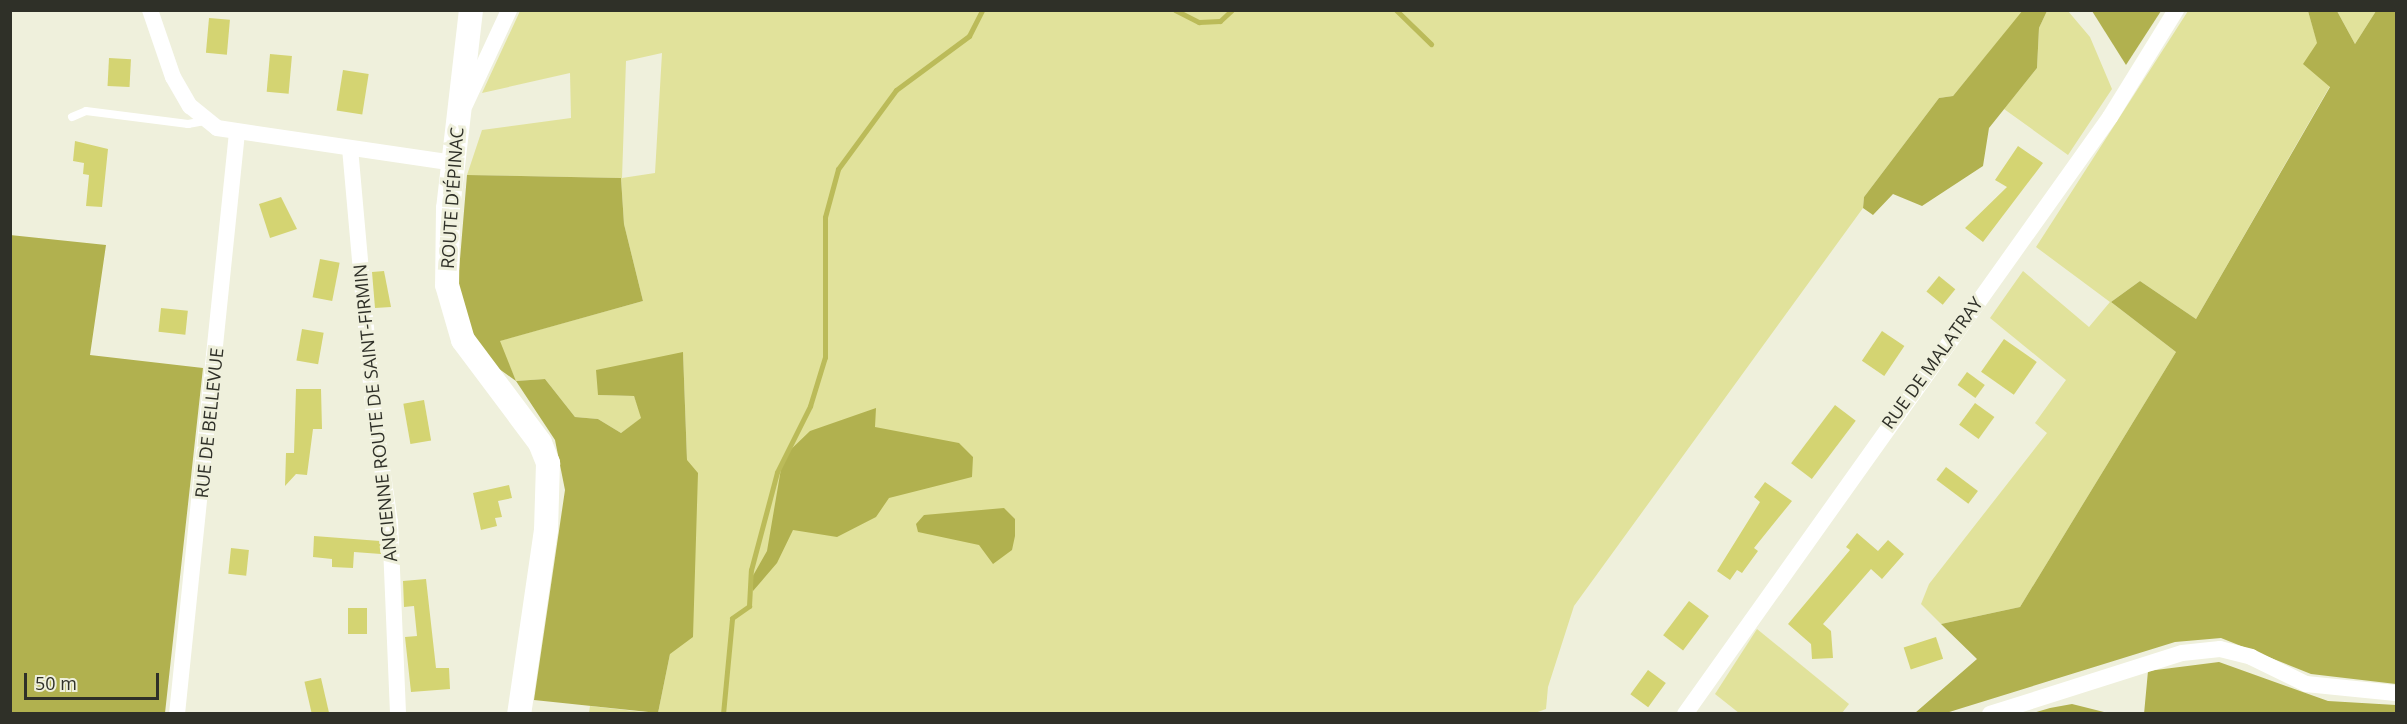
<!DOCTYPE html>
<meta charset="utf-8">
<style>
body{margin:0}
#map{position:relative;width:2407px;height:724px;overflow:hidden;background:#eff0dc;font-family:"Open Sans",sans-serif}
div>[style]{position:absolute}
[style*='--x']{left:calc(var(--x)*1px);top:calc(var(--y)*1px);width:calc(var(--w)*1px);rotate:calc(var(--a)*1deg)}
.green>*{inset:0;background:#e1e29b}
.forest>*{inset:0;background:#b1b14f}
.stream>*{height:5px;margin:-2.5px;padding:0 2.5px;transform-origin:2.5px;border-radius:2.5px;background:#bbbb59}
.building>*{inset:0;background:#d4d472;transform-origin:0 0}
.service>*{height:8px;margin:-4px;padding:0 4px;transform-origin:4px;border-radius:4px;background:#fff}
.minor>*{height:16px;margin:-8px;padding:0 8px;transform-origin:8px;border-radius:8px;background:#fff}
.secondary>*{height:24px;margin:-12px;padding:0 12px;transform-origin:12px;border-radius:12px;background:#fff}
span{translate:-50% -50%;white-space:nowrap;text-align:center;line-height:1.15;-webkit-text-stroke:6px #eff0dc;paint-order:stroke}
.street-label{font-size:18px;color:#2f3028}
.frame{position:absolute;inset:0;border:12px solid #2f3028;pointer-events:none}
.scale{position:absolute;left:24px;top:673px;width:135px;height:27px;box-sizing:border-box;border:3px solid #2f3028;border-top:0;padding-left:8px;font-size:18px;line-height:21px;white-space:nowrap;color:#2f3028;-webkit-text-stroke:4px #eff0dc;paint-order:stroke}
</style>
<div id="map">
<div class="green">
<div style="clip-path:polygon(evenodd,520px 11px,2023px 11px,1953px 96px,1939px 98px,1864px 197px,1863px 208px,1574px 606px,1548px 687px,1546px 709px,1535px 713px,658px 713px,670px 654px,687px 460px,683px 353px,651px 360px,598px 395px,634px 396px,642px 418px,621px 433px,598px 419px,575px 417px,545px 379px,516px 381px,499px 341px,643px 301px,624px 224px,621px 178px,467px 175px,482px 130px,571px 118px,570px 73px,482px 93px,520px 11px,662px 53px,655px 173px,622px 178px,626px 61px,662px 53px)"></div>
<div style="clip-path:polygon(2047px 11px,2068px 11px,2090px 37px,2112px 89px,2068px 155px,2004px 109px,2037px 68px,2039px 28px)"></div>
<div style="clip-path:polygon(2188px 11px,2308px 11px,2330px 86px,2196px 319px,2140px 281px,2111px 302px,2176px 352px,2020px 607px,1941px 624px,1921px 604px,1929px 584px,2047px 433px,2035px 423px,2066px 380px,1990px 318px,2023px 271px,2089px 327px,2110px 302px,2036px 247px)"></div>
<div style="clip-path:polygon(2337px 11px,2376px 11px,2355px 44px)"></div>
<div style="clip-path:polygon(1757px 629px,1849px 704px,1842px 713px,1739px 713px,1715px 694px)"></div>
<div style="clip-path:polygon(590px 706px,652px 713px,589px 713px)"></div>
</div>
<div class="forest">
<div style="clip-path:polygon(2023px 10px,2047px 11px,2039px 28px,2037px 68px,1989px 128px,1983px 166px,1922px 206px,1893px 194px,1873px 215px,1863px 208px,1864px 197px,1939px 98px,1953px 96px)"></div>
<div style="clip-path:polygon(2092px 11px,2161px 11px,2126px 65px)"></div>
<div style="clip-path:polygon(2308px 11px,2337px 11px,2355px 44px,2376px 11px,2396px 11px,2396px 684px,2311px 674px,2221px 638px,2175px 642px,1946px 713px,1915px 713px,1977px 659px,1941px 624px,2020px 607px,2176px 352px,2111px 302px,2140px 281px,2196px 319px,2330px 87px,2303px 64px,2317px 43px)"></div>
<div style="clip-path:polygon(467px 175px,621px 178px,624px 224px,643px 301px,500px 341px,516px 381px,545px 379px,575px 417px,598px 419px,621px 433px,641px 418px,634px 396px,598px 395px,596px 370px,683px 352px,687px 460px,698px 473px,693px 637px,670px 654px,658px 713px,534px 700px,565px 490px,555px 440px,516px 381px,495px 366px,471px 332px,458px 283px)"></div>
<div style="clip-path:polygon(10px 235px,106px 245px,90px 355px,203px 368px,165px 713px,11px 713px)"></div>
<div style="clip-path:polygon(876px 408px,875px 427px,959px 443px,973px 457px,972px 477px,889px 498px,876px 517px,837px 537px,793px 530px,777px 563px,753px 591px,750px 581px,767px 551px,783px 457px,810px 431px)"></div>
<div style="clip-path:polygon(1004px 508px,1015px 519px,1015px 536px,1012px 550px,993px 564px,979px 545px,918px 532px,916px 524px,924px 515px)"></div>
<div style="clip-path:polygon(2219px 662px,2328px 701px,2396px 705px,2396px 714px,2144px 714px,2148px 671px)"></div>
<div style="clip-path:polygon(2072px 704px,2108px 713px,2033px 713px,2050px 708px)"></div>
</div>
<div class="stream">
<div style="--x:1175;--y:10;--w:27;--a:27"></div>
<div style="--x:1199;--y:22;--w:21;--a:-3"></div>
<div style="--x:1220;--y:21;--w:16;--a:-43"></div>
<div style="--x:1396;--y:10;--w:49;--a:44.2"></div>
<div style="--x:723;--y:714;--w:96;--a:-84.6"></div>
<div style="--x:732;--y:618;--w:21;--a:-35"></div>
<div style="--x:749;--y:606;--w:36;--a:-87"></div>
<div style="--x:751;--y:570;--w:101;--a:-75.1"></div>
<div style="--x:777;--y:472;--w:74;--a:-63.4"></div>
<div style="--x:810;--y:406;--w:51;--a:-73"></div>
<div style="--x:825;--y:357;--w:140;--a:-90"></div>
<div style="--x:825;--y:217;--w:50;--a:-74.8"></div>
<div style="--x:838;--y:169;--w:98;--a:-53.7"></div>
<div style="--x:896;--y:90;--w:91;--a:-36.5"></div>
<div style="--x:969;--y:36;--w:29;--a:-63"></div>
</div>
<div class="building">
<div style="left:209px;top:18px;width:21px;height:35px;rotate:5deg"></div>
<div style="left:270px;top:54px;width:22px;height:38px;rotate:5deg"></div>
<div style="left:109px;top:58px;width:22px;height:28px;rotate:3deg"></div>
<div style="left:343px;top:70px;width:26px;height:41px;rotate:9deg"></div>
<div style="clip-path:polygon(75px 141px,108px 149px,102px 207px,86px 206px,89px 175px,83px 174px,84px 163px,73px 161px)"></div>
<div style="clip-path:polygon(2018px 146px,2043px 163px,1983px 242px,1965px 228px,2007px 187px,1995px 180px)"></div>
<div style="clip-path:polygon(281px 197px,297px 229px,270px 238px,259px 204px)"></div>
<div style="left:320px;top:259px;width:20px;height:39px;rotate:11deg"></div>
<div style="clip-path:polygon(384px 271px,391px 307px,375px 308px,372px 272px)"></div>
<div style="left:1939px;top:276px;width:21px;height:20px;rotate:39deg"></div>
<div style="left:161px;top:308px;width:27px;height:24px;rotate:6deg"></div>
<div style="left:302px;top:329px;width:22px;height:32px;rotate:10deg"></div>
<div style="left:1882px;top:331px;width:27px;height:36px;rotate:34deg"></div>
<div style="left:2004px;top:339px;width:40px;height:40px;rotate:35deg"></div>
<div style="left:1967px;top:372px;width:22px;height:16px;rotate:36deg"></div>
<div style="clip-path:polygon(296px 389px,321px 389px,322px 429px,313px 429px,307px 475px,296px 474px,285px 486px,286px 453px,294px 453px)"></div>
<div style="left:424px;top:400px;width:41px;height:21px;rotate:80deg"></div>
<div style="left:1975px;top:403px;width:24px;height:27px;rotate:36deg"></div>
<div style="left:1835px;top:405px;width:26px;height:73px;rotate:37deg"></div>
<div style="left:1946px;top:467px;width:40px;height:16px;rotate:37deg"></div>
<div style="clip-path:polygon(1765px 482px,1792px 501px,1754px 548px,1758px 551px,1742px 573px,1737px 570px,1730px 580px,1717px 571px,1760px 502px,1754px 497px)"></div>
<div style="clip-path:polygon(509px 485px,512px 498px,498px 501px,502px 517px,495px 518px,497px 526px,481px 530px,473px 493px)"></div>
<div style="clip-path:polygon(1857px 533px,1878px 551px,1888px 540px,1904px 554px,1882px 579px,1871px 569px,1823px 624px,1831px 631px,1833px 658px,1812px 659px,1811px 644px,1788px 624px,1850px 550px,1846px 547px)"></div>
<div style="clip-path:polygon(314px 536px,380px 541px,381px 554px,354px 552px,353px 568px,332px 567px,332px 559px,313px 557px)"></div>
<div style="left:231px;top:548px;width:18px;height:26px;rotate:6deg"></div>
<div style="clip-path:polygon(426px 579px,436px 668px,449px 668px,450px 689px,411px 692px,405px 637px,417px 636px,414px 606px,404px 607px,403px 581px)"></div>
<div style="left:1689px;top:601px;width:25px;height:43px;rotate:37deg"></div>
<div style="left:348px;top:608px;width:19px;height:26px"></div>
<div style="left:1936px;top:637px;width:23px;height:34px;rotate:72deg"></div>
<div style="left:1648px;top:670px;width:22px;height:30px;rotate:36deg"></div>
<div style="left:321px;top:678px;width:37px;height:17px;rotate:77deg"></div>
</div>
<div class="service">
<div style="--x:72;--y:117;--w:15;--a:-23"></div>
<div style="--x:86;--y:111;--w:103;--a:7.3"></div>
<div style="--x:188;--y:124;--w:17;--a:-10"></div>
</div>
<div class="minor">
<div style="--x:150;--y:10;--w:71;--a:71.1"></div>
<div style="--x:173;--y:77;--w:34;--a:60"></div>
<div style="--x:190;--y:106;--w:35;--a:39"></div>
<div style="--x:217;--y:128;--w:239;--a:8.4"></div>
<div style="--x:465;--y:105;--w:105;--a:-65.1"></div>
<div style="--x:350;--y:148;--w:259;--a:84.9"></div>
<div style="--x:373;--y:406;--w:117;--a:81.7"></div>
<div style="--x:390;--y:522;--w:192;--a:87.6"></div>
<div style="--x:177;--y:714;--w:585;--a:-84.11"></div>
<div style="--x:1685;--y:714;--w:733;--a:-54.55"></div>
<div style="--x:2110;--y:117;--w:126;--a:-58.3"></div>
<div style="--x:1990;--y:714;--w:201;--a:-17.6"></div>
<div style="--x:2182;--y:653;--w:38;--a:-6"></div>
<div style="--x:2220;--y:649;--w:32;--a:14"></div>
<div style="--x:2251;--y:657;--w:61;--a:26.1"></div>
<div style="--x:2306;--y:684;--w:90;--a:5.7"></div>
</div>
<div class="secondary">
<div style="--x:471;--y:10;--w:199;--a:96.6"></div>
<div style="--x:448;--y:208;--w:77;--a:90.7"></div>
<div style="--x:447;--y:285;--w:57;--a:73.8"></div>
<div style="--x:463;--y:340;--w:129;--a:53.2"></div>
<div style="--x:540;--y:443;--w:22;--a:68"></div>
<div style="--x:548;--y:463;--w:67;--a:91.7"></div>
<div style="--x:546;--y:530;--w:186;--a:98.3"></div>
</div>
<div class="street-label">
<span style="left:452px;top:198px;rotate:-86deg">ROUTE D'ÉPINAC</span>
<span style="left:1932px;top:363px;rotate:-54deg">RUE DE MALATRAY</span>
<span style="left:375px;top:413px;rotate:-96deg">ANCIENNE ROUTE DE SAINT-FIRMIN</span>
<span style="left:209px;top:423px;rotate:-84deg">RUE DE BELLEVUE</span>
</div>
<div class="frame"></div>
<div class="scale">50 m</div>
</div>
